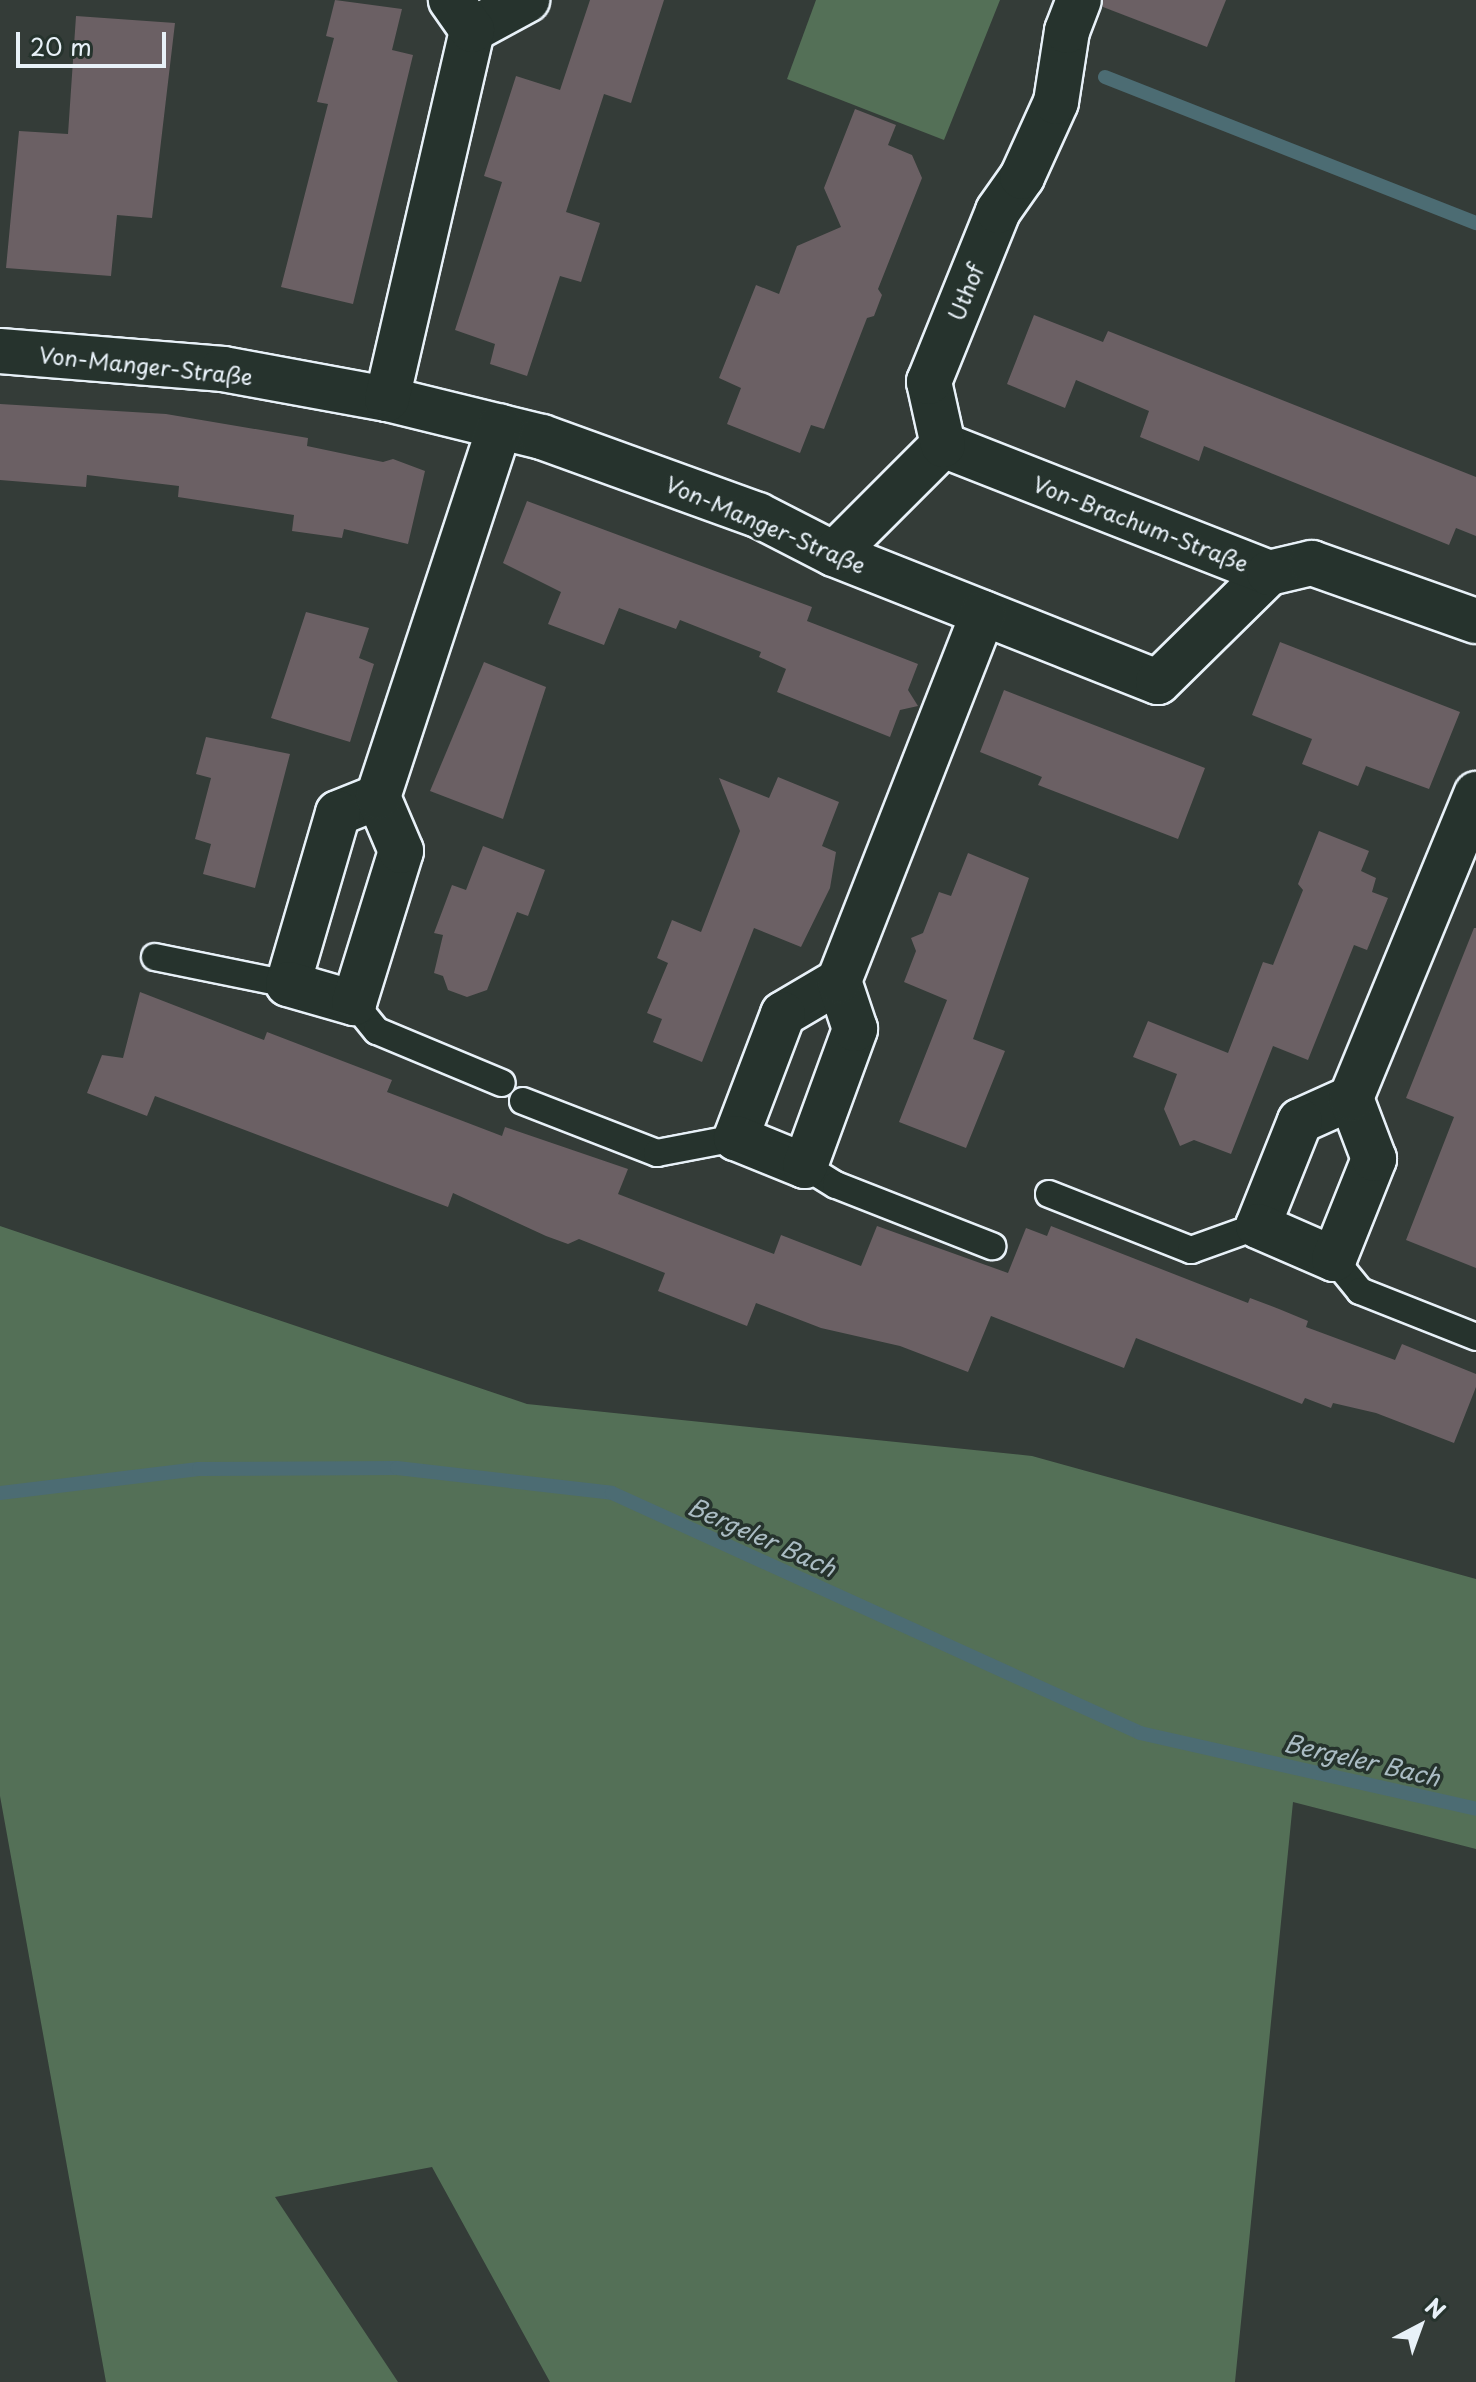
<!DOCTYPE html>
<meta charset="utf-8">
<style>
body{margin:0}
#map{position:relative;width:1476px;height:2382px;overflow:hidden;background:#343c38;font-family:"Playpen Sans",sans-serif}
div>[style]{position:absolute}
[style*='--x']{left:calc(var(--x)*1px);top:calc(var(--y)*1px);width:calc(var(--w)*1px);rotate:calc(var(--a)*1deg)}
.green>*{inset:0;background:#547057}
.stream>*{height:14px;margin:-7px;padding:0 7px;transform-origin:7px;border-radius:7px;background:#4c6c73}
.building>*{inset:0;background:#6b6064}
.roads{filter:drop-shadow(2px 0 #e8f1f8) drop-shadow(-2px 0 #e8f1f8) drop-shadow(0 2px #e8f1f8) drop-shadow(0 -2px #e8f1f8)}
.lane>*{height:26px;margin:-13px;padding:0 13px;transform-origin:13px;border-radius:13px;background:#26332d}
.street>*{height:44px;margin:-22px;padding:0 22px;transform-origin:22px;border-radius:22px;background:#26332d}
span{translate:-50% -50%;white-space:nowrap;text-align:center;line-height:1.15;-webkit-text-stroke:7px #26332d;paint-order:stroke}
.street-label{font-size:22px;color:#e8f1f8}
.water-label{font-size:24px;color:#aabcc3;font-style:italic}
.north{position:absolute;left:1380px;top:2286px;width:80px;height:80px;-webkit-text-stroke:6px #26332d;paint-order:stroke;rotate:41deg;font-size:22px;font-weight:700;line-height:32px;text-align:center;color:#e8f1f8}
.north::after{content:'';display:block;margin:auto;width:28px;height:36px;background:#e8f1f8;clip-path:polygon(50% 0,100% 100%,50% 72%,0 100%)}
.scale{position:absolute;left:16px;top:32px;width:150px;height:36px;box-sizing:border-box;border:4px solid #e8f1f8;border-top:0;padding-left:10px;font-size:24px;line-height:28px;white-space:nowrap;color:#e8f1f8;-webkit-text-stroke:6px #26332d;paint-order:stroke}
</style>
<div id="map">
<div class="green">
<div style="clip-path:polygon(816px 0,1000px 0,944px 140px,787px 79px)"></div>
<div style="clip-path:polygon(0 1226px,527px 1404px,1032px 1456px,1476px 1579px,1476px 1849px,1293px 1802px,1235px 2382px,550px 2382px,432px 2167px,275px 2197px,398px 2382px,106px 2382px,0 1796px)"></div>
</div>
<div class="stream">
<div style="--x:1105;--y:77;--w:399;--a:21.5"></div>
<div style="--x:0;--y:1493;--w:200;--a:-6.9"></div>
<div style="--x:199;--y:1469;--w:198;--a:-0.3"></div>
<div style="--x:397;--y:1468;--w:216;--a:6.6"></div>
<div style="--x:612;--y:1493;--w:580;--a:24.44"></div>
<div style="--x:1140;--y:1733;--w:344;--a:12.7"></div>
</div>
<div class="building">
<div style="clip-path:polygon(335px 0,402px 9px,392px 50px,413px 55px,353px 304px,281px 287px,328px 104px,317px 102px,334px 38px,326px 36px)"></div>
<div style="clip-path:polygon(590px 0,664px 0,631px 103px,604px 94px,566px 212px,600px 223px,581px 282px,560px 276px,527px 376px,490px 364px,495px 344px,455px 330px,502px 182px,484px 176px,516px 76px,560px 90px)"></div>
<div style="clip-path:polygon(1103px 0,1226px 0,1207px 47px,1103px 7px)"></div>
<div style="clip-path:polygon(76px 16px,175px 23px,152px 218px,117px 215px,111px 276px,6px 268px,19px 131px,68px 134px)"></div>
<div style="clip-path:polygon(855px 109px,896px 125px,888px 145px,912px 155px,922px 178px,878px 289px,882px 295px,874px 316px,867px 318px,824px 429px,811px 425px,800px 453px,727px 424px,741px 388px,719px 378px,756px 285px,779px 294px,797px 246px,841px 227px,824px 188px)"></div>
<div style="clip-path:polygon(1034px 315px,1103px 342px,1108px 331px,1476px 477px,1476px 536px,1456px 528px,1449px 545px,1204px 446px,1199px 461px,1140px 437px,1149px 411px,1076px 380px,1065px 408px,1007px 384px)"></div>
<div style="clip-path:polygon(0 404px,166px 414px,308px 438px,307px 446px,383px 462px,393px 459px,425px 471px,408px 544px,344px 529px,342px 538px,292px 531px,294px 515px,178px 497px,179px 486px,87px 475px,86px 487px,0 480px)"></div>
<div style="clip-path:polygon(527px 501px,812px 607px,807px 621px,918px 664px,908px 690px,918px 706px,900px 710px,890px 737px,777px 692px,786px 669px,759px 657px,761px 652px,680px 620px,676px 629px,619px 608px,604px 645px,548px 624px,561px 592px,503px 563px)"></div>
<div style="clip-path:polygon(306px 612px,369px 628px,359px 658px,374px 664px,350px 742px,271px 718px)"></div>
<div style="clip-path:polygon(1280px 642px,1460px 712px,1429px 789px,1366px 766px,1358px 786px,1302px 764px,1312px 739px,1252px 715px)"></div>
<div style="clip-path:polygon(484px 662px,546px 687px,503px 819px,430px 791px)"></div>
<div style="clip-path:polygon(1004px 690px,1205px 768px,1178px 839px,1038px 785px,1042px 777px,980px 752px)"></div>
<div style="clip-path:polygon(206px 737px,290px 754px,255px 888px,203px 874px,211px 844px,195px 839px,211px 778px,196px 774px)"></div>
<div style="clip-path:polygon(778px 777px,839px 802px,822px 846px,836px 852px,830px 888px,801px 947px,754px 928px,702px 1062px,653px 1042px,662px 1019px,647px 1013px,668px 963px,657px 958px,672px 920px,701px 932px,740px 831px,719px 778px,769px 798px)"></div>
<div style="clip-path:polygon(1319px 831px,1369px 851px,1361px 871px,1376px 878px,1372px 892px,1388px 898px,1367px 950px,1354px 945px,1308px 1060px,1273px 1046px,1231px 1154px,1194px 1140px,1180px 1146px,1164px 1109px,1177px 1074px,1133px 1057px,1148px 1021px,1228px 1053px,1263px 962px,1273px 965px,1303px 890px,1298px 884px)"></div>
<div style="clip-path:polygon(483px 846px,545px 870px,528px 916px,517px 912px,487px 990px,467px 997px,448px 990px,443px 976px,434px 973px,443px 935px,434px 933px,452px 885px,466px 890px)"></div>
<div style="clip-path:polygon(968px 853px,1029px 878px,973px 1039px,1005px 1051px,966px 1148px,899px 1122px,947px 1000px,904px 982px,916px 951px,911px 938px,923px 933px,939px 892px,951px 896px)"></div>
<div style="clip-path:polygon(1474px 928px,1476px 928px,1476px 1268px,1406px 1240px,1454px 1117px,1406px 1098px)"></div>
<div style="clip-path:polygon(140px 992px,264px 1040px,267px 1032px,392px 1080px,387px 1092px,502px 1136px,505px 1127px,628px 1169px,618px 1194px,774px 1254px,781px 1235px,861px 1266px,877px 1226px,1008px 1273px,1026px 1228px,1047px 1236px,1051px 1226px,1248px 1303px,1250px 1298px,1279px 1309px,1308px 1321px,1306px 1327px,1395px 1360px,1402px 1344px,1476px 1374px,1476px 1387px,1454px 1443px,1376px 1413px,1333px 1403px,1331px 1408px,1305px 1398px,1302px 1404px,1136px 1338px,1124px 1368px,991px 1316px,968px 1372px,900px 1346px,821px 1328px,756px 1303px,747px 1326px,658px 1291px,665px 1273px,579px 1239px,568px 1244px,546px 1236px,453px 1193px,448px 1207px,155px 1096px,147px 1116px,87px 1093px,102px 1055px,123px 1058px)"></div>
</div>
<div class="roads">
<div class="lane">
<div style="--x:155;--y:957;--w:136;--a:11.5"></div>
<div style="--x:354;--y:1003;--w:36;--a:51"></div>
<div style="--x:377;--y:1031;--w:135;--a:22.6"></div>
<div style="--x:523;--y:1101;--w:144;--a:21.2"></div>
<div style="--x:657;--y:1153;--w:80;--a:-10.8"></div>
<div style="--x:805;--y:1166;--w:36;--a:32"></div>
<div style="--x:836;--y:1185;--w:168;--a:21.4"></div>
<div style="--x:1049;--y:1194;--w:153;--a:21.5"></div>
<div style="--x:1191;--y:1250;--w:71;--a:-19.7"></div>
<div style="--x:1334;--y:1259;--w:41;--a:50.9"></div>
<div style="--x:1360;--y:1291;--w:125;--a:21.6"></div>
</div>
<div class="street">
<div style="--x:472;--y:30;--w:63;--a:-28.6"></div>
<div style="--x:0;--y:351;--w:224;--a:4.6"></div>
<div style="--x:223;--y:369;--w:167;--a:10.4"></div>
<div style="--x:387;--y:399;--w:160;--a:13.8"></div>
<div style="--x:542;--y:437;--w:230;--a:19.9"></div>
<div style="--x:758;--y:515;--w:85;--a:27.2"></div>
<div style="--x:834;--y:554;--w:348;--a:21.6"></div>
<div style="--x:1158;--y:682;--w:156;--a:-44.5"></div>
<div style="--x:387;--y:399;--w:379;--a:-77"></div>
<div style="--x:472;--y:30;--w:37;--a:-125"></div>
<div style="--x:943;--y:445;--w:350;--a:21.4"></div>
<div style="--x:1269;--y:573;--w:44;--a:-13.1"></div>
<div style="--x:1312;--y:563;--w:174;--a:19.5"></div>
<div style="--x:834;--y:554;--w:154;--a:-45"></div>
<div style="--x:943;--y:445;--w:65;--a:-102.5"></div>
<div style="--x:929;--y:382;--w:184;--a:-68"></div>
<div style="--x:998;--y:211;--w:42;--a:-54.8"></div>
<div style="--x:1022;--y:177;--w:82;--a:-65.6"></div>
<div style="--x:1056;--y:102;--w:72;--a:-81.2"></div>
<div style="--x:1067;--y:31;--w:33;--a:-69"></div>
<div style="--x:378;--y:797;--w:43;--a:158.2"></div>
<div style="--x:338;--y:813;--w:178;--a:106.3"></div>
<div style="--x:288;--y:984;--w:69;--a:16.1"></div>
<div style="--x:354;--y:1003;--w:159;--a:-72.8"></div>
<div style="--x:401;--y:851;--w:59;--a:-113.1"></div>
<div style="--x:378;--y:797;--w:390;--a:-71.8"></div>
<div style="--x:839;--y:981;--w:65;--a:149.5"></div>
<div style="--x:783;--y:1014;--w:133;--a:110.8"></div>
<div style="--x:736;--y:1138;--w:74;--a:22.1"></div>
<div style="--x:805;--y:1166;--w:146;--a:-69.9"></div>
<div style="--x:855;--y:1029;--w:51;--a:-108.4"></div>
<div style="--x:839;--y:981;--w:395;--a:-68.6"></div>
<div style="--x:1351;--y:1098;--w:56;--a:155.7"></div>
<div style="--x:1300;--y:1121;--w:113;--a:111.8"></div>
<div style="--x:1258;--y:1226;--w:83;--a:23.5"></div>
<div style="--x:1334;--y:1259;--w:108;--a:-68.2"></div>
<div style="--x:1374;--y:1159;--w:65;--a:-110.7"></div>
<div style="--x:1351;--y:1098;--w:329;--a:-67.6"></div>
</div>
</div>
<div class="street-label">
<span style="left:965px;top:292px;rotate:-68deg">Uthof</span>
<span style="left:146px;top:365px;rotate:6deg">Von-Manger-Straße</span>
<span style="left:1141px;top:523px;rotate:21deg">Von-Brachum-Straße</span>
<span style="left:766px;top:524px;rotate:23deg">Von-Manger-Straße</span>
</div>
<div class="water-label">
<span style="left:762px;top:1537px;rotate:24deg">Bergeler Bach</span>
<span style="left:1362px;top:1760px;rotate:13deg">Bergeler Bach</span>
</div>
<div class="north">N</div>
<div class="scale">20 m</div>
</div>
